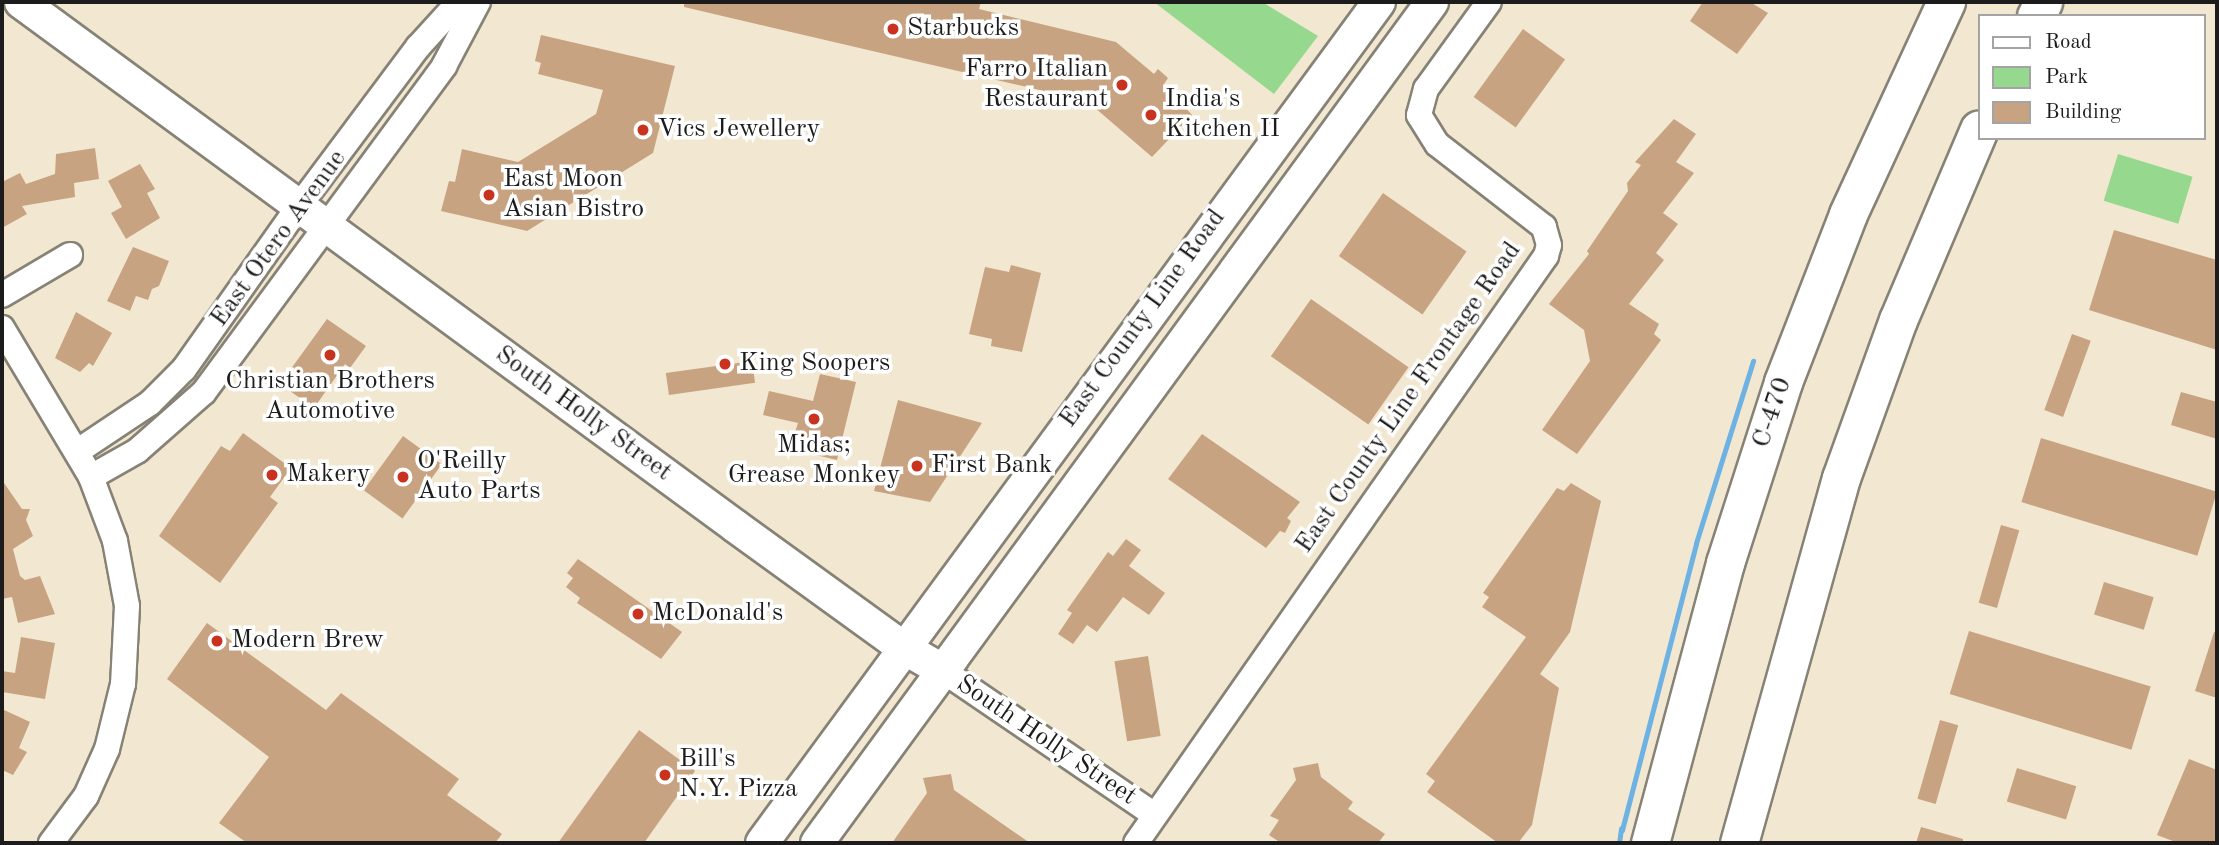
<!DOCTYPE html>
<style>
body{margin:0}
#map{position:relative;width:2219px;height:845px;overflow:hidden;background:#f2e8d1;font-family:"Old Standard TT",serif}
div>[style]{position:absolute}
[style*='--x']{left:calc(var(--x)*1px);top:calc(var(--y)*1px);width:calc(var(--w)*1px);rotate:calc(var(--a)*1deg)}
.green>*{inset:0;background:#97d88f;transform-origin:0 0}
.stream>*{height:5px;margin:-2.5px;padding:0 2.5px;transform-origin:2.5px;border-radius:2.5px;background:#6eb1e3}
.building>*{inset:0;background:#c8a382;transform-origin:0 0}
.roads{filter:drop-shadow(2px 0 #878276) drop-shadow(-2px 0 #878276) drop-shadow(0 2px #878276) drop-shadow(0 -2px #878276)}
.minor>*{height:24px;margin:-12px;padding:0 12px;transform-origin:12px;border-radius:12px;background:#fff}
.major>*{height:32px;margin:-16px;padding:0 16px;transform-origin:16px;border-radius:16px;background:#fff}
.highway>*{height:37px;margin:-18.5px;padding:0 18.5px;transform-origin:18.5px;border-radius:18.5px;background:#fff}
.dots>*{width:19px;height:19px;translate:-50% -50%;box-sizing:border-box;border:4px solid #fff;border-radius:50%}
span{translate:-50% -50%;white-space:nowrap;text-align:center;line-height:1.15;-webkit-text-stroke:7px #fff;paint-order:stroke}
.poi-label{font-size:26px;color:#1c1c1c}
.left{translate:0 -50%;text-align:left}
.right{translate:-100% -50%;text-align:right}
.street-label{font-size:26px;color:#1c1c1c}
.frame{position:absolute;inset:0;border:4px solid #1c1c1c;pointer-events:none}
.legend{position:absolute;left:1978px;top:14px;width:228px;height:126px;box-sizing:border-box;background:#fff;border:2px solid #a4a4a4;margin:0;padding:9px 12px;list-style:none;font-size:21px;color:#1c1c1c}
.legend li{display:flex;align-items:center;gap:14px;height:35px}
.legend b{width:35px;border:2px solid #a4a4a4}
</style>
<div id="map">
<div class="green">
<div style="clip-path:polygon(1154px 2px,1262px 2px,1318px 36px,1274px 94px)"></div>
<div style="left:2118px;top:154px;width:78px;height:49px;rotate:17deg"></div>
</div>
<div class="stream">
<div style="--x:1622;--y:830;--w:296;--a:-75.5"></div>
<div style="--x:1696;--y:543;--w:191;--a:-72.6"></div>
<div style="--x:1619;--y:843;--w:15;--a:-82"></div>
</div>
<div class="building">
<div style="clip-path:polygon(684px 2px,981px 2px,979px 9px,1116px 42px,1154px 74px,1158px 69px,1168px 78px,1164px 84px,1192px 115px,1152px 157px,1087px 101px,684px 7px)"></div>
<div style="clip-path:polygon(1703px 2px,1750px 2px,1768px 13px,1737px 54px,1690px 21px)"></div>
<div style="left:1523px;top:29px;width:52px;height:84px;rotate:36deg"></div>
<div style="clip-path:polygon(541px 35px,675px 66px,653px 153px,527px 231px,441px 211px,449px 181px,455px 182px,462px 149px,518px 162px,596px 114px,603px 90px,538px 74px,541px 63px,535px 61px)"></div>
<div style="clip-path:polygon(1674px 119px,1696px 134px,1676px 162px,1694px 173px,1663px 213px,1678px 224px,1656px 253px,1664px 260px,1629px 304px,1659px 324px,1654px 334px,1661px 340px,1577px 454px,1542px 430px,1590px 361px,1584px 330px,1549px 304px,1589px 254px,1587px 251px,1628px 191px,1627px 183px,1641px 165px,1635px 162px)"></div>
<div style="clip-path:polygon(95px 148px,99px 179px,74px 183px,75px 197px,22px 206px,27px 214px,2px 228px,2px 182px,20px 173px,26px 184px,55px 174px,56px 154px)"></div>
<div style="clip-path:polygon(140px 164px,155px 189px,147px 193px,160px 218px,126px 239px,111px 213px,122px 207px,108px 181px)"></div>
<div style="left:1383px;top:193px;width:102px;height:77px;rotate:35deg"></div>
<div style="clip-path:polygon(2114px 230px,2217px 260px,2217px 350px,2089px 310px)"></div>
<div style="clip-path:polygon(133px 247px,169px 261px,159px 286px,152px 289px,148px 300px,136px 296px,130px 311px,107px 301px)"></div>
<div style="clip-path:polygon(1011px 265px,1041px 273px,1022px 352px,991px 346px,992px 339px,969px 334px,985px 267px,1009px 272px)"></div>
<div style="left:1311px;top:299px;width:119px;height:70px;rotate:35deg"></div>
<div style="clip-path:polygon(76px 312px,112px 333px,93px 366px,89px 363px,80px 372px,55px 358px)"></div>
<div style="clip-path:polygon(327px 319px,366px 346px,350px 368px,345px 364px,314px 408px,280px 384px)"></div>
<div style="left:2072px;top:334px;width:20px;height:81px;rotate:20deg"></div>
<div style="left:752px;top:361px;width:22px;height:87px;rotate:82deg"></div>
<div style="clip-path:polygon(820px 374px,856px 382px,837px 460px,803px 452px,806px 438px,794px 435px,798px 423px,763px 415px,769px 391px,813px 401px)"></div>
<div style="clip-path:polygon(2181px 392px,2217px 402px,2217px 439px,2171px 425px)"></div>
<div style="clip-path:polygon(898px 400px,982px 423px,930px 502px,874px 491px)"></div>
<div style="clip-path:polygon(243px 433px,291px 468px,270px 497px,278px 503px,220px 583px,159px 536px,221px 446px,230px 451px)"></div>
<div style="clip-path:polygon(1202px 434px,1300px 502px,1287px 518px,1291px 521px,1285px 533px,1280px 531px,1266px 548px,1168px 479px)"></div>
<div style="left:403px;top:436px;width:48px;height:67px;rotate:36deg"></div>
<div style="left:2041px;top:438px;width:184px;height:67px;rotate:17deg"></div>
<div style="clip-path:polygon(2px 480px,22px 509px,30px 509px,26px 520px,33px 536px,13px 549px,20px 576px,25px 580px,40px 576px,55px 614px,18px 623px,12px 597px,2px 599px)"></div>
<div style="clip-path:polygon(1571px 483px,1601px 501px,1570px 632px,1540px 674px,1559px 688px,1532px 825px,1518px 843px,1498px 843px,1427px 792px,1435px 781px,1426px 774px,1526px 637px,1482px 607px,1489px 597px,1483px 593px,1557px 488px,1564px 491px)"></div>
<div style="left:2001px;top:525px;width:19px;height:81px;rotate:16deg"></div>
<div style="clip-path:polygon(1126px 539px,1141px 550px,1129px 566px,1165px 593px,1149px 615px,1123px 597px,1097px 632px,1087px 625px,1073px 644px,1058px 634px,1072px 613px,1067px 610px,1108px 552px,1113px 556px)"></div>
<div style="clip-path:polygon(578px 559px,682px 632px,661px 659px,577px 603px,580px 598px,566px 587px,573px 578px,567px 573px)"></div>
<div style="left:2104px;top:582px;width:52px;height:34px;rotate:17deg"></div>
<div style="clip-path:polygon(207px 623px,326px 710px,341px 693px,459px 779px,447px 795px,502px 834px,495px 843px,247px 843px,219px 823px,269px 757px,167px 679px)"></div>
<div style="left:1969px;top:631px;width:190px;height:66px;rotate:17deg"></div>
<div style="clip-path:polygon(2214px 632px,2217px 633px,2217px 698px,2195px 691px)"></div>
<div style="clip-path:polygon(21px 637px,55px 643px,45px 699px,2px 692px,2px 671px,15px 673px)"></div>
<div style="left:1148px;top:656px;width:81px;height:34px;rotate:81deg"></div>
<div style="clip-path:polygon(2px 709px,30px 722px,19px 748px,27px 752px,13px 775px,2px 770px)"></div>
<div style="left:1940px;top:720px;width:19px;height:82px;rotate:16deg"></div>
<div style="clip-path:polygon(639px 730px,695px 771px,644px 843px,558px 843px)"></div>
<div style="clip-path:polygon(2189px 759px,2217px 770px,2217px 843px,2178px 843px,2157px 835px)"></div>
<div style="clip-path:polygon(1318px 763px,1321px 777px,1353px 802px,1348px 809px,1385px 834px,1378px 843px,1281px 843px,1269px 835px,1279px 820px,1270px 816px,1296px 780px,1293px 768px)"></div>
<div style="left:2017px;top:768px;width:62px;height:35px;rotate:17deg"></div>
<div style="clip-path:polygon(951px 774px,954px 790px,1030px 843px,892px 843px,927px 793px,923px 778px)"></div>
<div style="clip-path:polygon(1921px 827px,1963px 839px,1963px 843px,1916px 843px)"></div>
</div>
<div class="roads">
<div class="minor">
<div style="--x:2;--y:295;--w:79;--a:-30.5"></div>
<div style="--x:2;--y:328;--w:174;--a:59.1"></div>
<div style="--x:91;--y:477;--w:68;--a:69.4"></div>
<div style="--x:115;--y:541;--w:66;--a:79.5"></div>
<div style="--x:127;--y:606;--w:78;--a:92.9"></div>
<div style="--x:123;--y:684;--w:67;--a:103.8"></div>
<div style="--x:107;--y:749;--w:51;--a:114.1"></div>
<div style="--x:86;--y:796;--w:59;--a:126.7"></div>
<div style="--x:78;--y:451;--w:87;--a:-33.7"></div>
<div style="--x:150;--y:403;--w:48;--a:-45"></div>
<div style="--x:184;--y:369;--w:199;--a:-54.8"></div>
<div style="--x:299;--y:206;--w:199;--a:-53.2"></div>
<div style="--x:418;--y:47;--w:61;--a:-47.7"></div>
<div style="--x:91;--y:477;--w:53;--a:-29.5"></div>
<div style="--x:137;--y:451;--w:89;--a:-41.4"></div>
<div style="--x:204;--y:392;--w:405;--a:-53.6"></div>
<div style="--x:444;--y:66;--w:72;--a:-62"></div>
<div style="--x:942;--y:670;--w:255;--a:34.3"></div>
<div style="--x:1136;--y:843;--w:716;--a:-55.07"></div>
<div style="--x:1546;--y:256;--w:11;--a:-75"></div>
<div style="--x:1549;--y:245;--w:19;--a:-106"></div>
<div style="--x:1544;--y:227;--w:135;--a:-142.2"></div>
<div style="--x:1437;--y:144;--w:34;--a:-122"></div>
<div style="--x:1419;--y:115;--w:27;--a:-75"></div>
<div style="--x:1426;--y:89;--w:107;--a:-54.1"></div>
</div>
<div class="major">
<div style="--x:21;--y:2;--w:886;--a:36.27"></div>
<div style="--x:735;--y:526;--w:206;--a:35.9"></div>
<div style="--x:902;--y:647;--w:46;--a:29.9"></div>
<div style="--x:762;--y:843;--w:1043;--a:-53.73"></div>
<div style="--x:817;--y:843;--w:1042;--a:-53.82"></div>
</div>
<div class="highway">
<div style="--x:2036;--y:16;--w:16;--a:-63"></div>
<div style="--x:1650;--y:843;--w:290;--a:-75"></div>
<div style="--x:1725;--y:563;--w:190;--a:-72.2"></div>
<div style="--x:1783;--y:382;--w:180;--a:-68.8"></div>
<div style="--x:1848;--y:214;--w:234;--a:-65.2"></div>
<div style="--x:1739;--y:843;--w:379;--a:-74.4"></div>
<div style="--x:1841;--y:478;--w:168;--a:-70.2"></div>
<div style="--x:1898;--y:320;--w:207;--a:-67"></div>
</div>
</div>
<div class="dots">
<div style="left:893px;top:29px;background:#c8321e"></div>
<div style="left:1122px;top:85px;background:#c8321e"></div>
<div style="left:1151px;top:115px;background:#c8321e"></div>
<div style="left:643px;top:130px;background:#c8321e"></div>
<div style="left:489px;top:195px;background:#c8321e"></div>
<div style="left:330px;top:355px;background:#c8321e"></div>
<div style="left:725px;top:364px;background:#c8321e"></div>
<div style="left:814px;top:419px;background:#c8321e"></div>
<div style="left:917px;top:466px;background:#c8321e"></div>
<div style="left:272px;top:475px;background:#c8321e"></div>
<div style="left:403px;top:477px;background:#c8321e"></div>
<div style="left:638px;top:614px;background:#c8321e"></div>
<div style="left:217px;top:641px;background:#c8321e"></div>
<div style="left:665px;top:775px;background:#c8321e"></div>
</div>
<div class="poi-label">
<span class="left" style="left:907px;top:29px">Starbucks</span>
<span class="right" style="left:1108px;top:85px">Farro Italian<br>Restaurant</span>
<span class="left" style="left:1165px;top:115px">India's<br>Kitchen II</span>
<span class="left" style="left:657px;top:130px">Vics Jewellery</span>
<span class="left" style="left:503px;top:195px">East Moon<br>Asian Bistro</span>
<span class="left" style="left:739px;top:364px">King Soopers</span>
<span style="left:330px;top:397px">Christian Brothers<br>Automotive</span>
<span style="left:814px;top:461px">Midas;<br>Grease Monkey</span>
<span class="left" style="left:417px;top:477px">O'Reilly<br>Auto Parts</span>
<span class="left" style="left:931px;top:466px">First Bank</span>
<span class="left" style="left:286px;top:475px">Makery</span>
<span class="left" style="left:652px;top:614px">McDonald's</span>
<span class="left" style="left:231px;top:641px">Modern Brew</span>
<span class="left" style="left:679px;top:775px">Bill's<br>N.Y. Pizza</span>
</div>
<div class="street-label">
<span style="left:279px;top:239px;rotate:-54deg">East Otero Avenue</span>
<span style="left:1143px;top:319px;rotate:-54deg">East County Line Road</span>
<span style="left:1409px;top:398px;rotate:-55deg">East County Line Frontage Road</span>
<span style="left:1773px;top:413px;rotate:-71deg">C-470</span>
<span style="left:583px;top:414px;rotate:36deg">South Holly Street</span>
<span style="left:1046px;top:741px;rotate:34deg">South Holly Street</span>
</div>
<div class="frame"></div>
<ul class="legend">
<li><b style="height:9px;background:#fff"></b>Road</li>
<li><b style="height:19px;background:#97d88f"></b>Park</li>
<li><b style="height:19px;background:#c8a382"></b>Building</li>
</ul>
</div>
